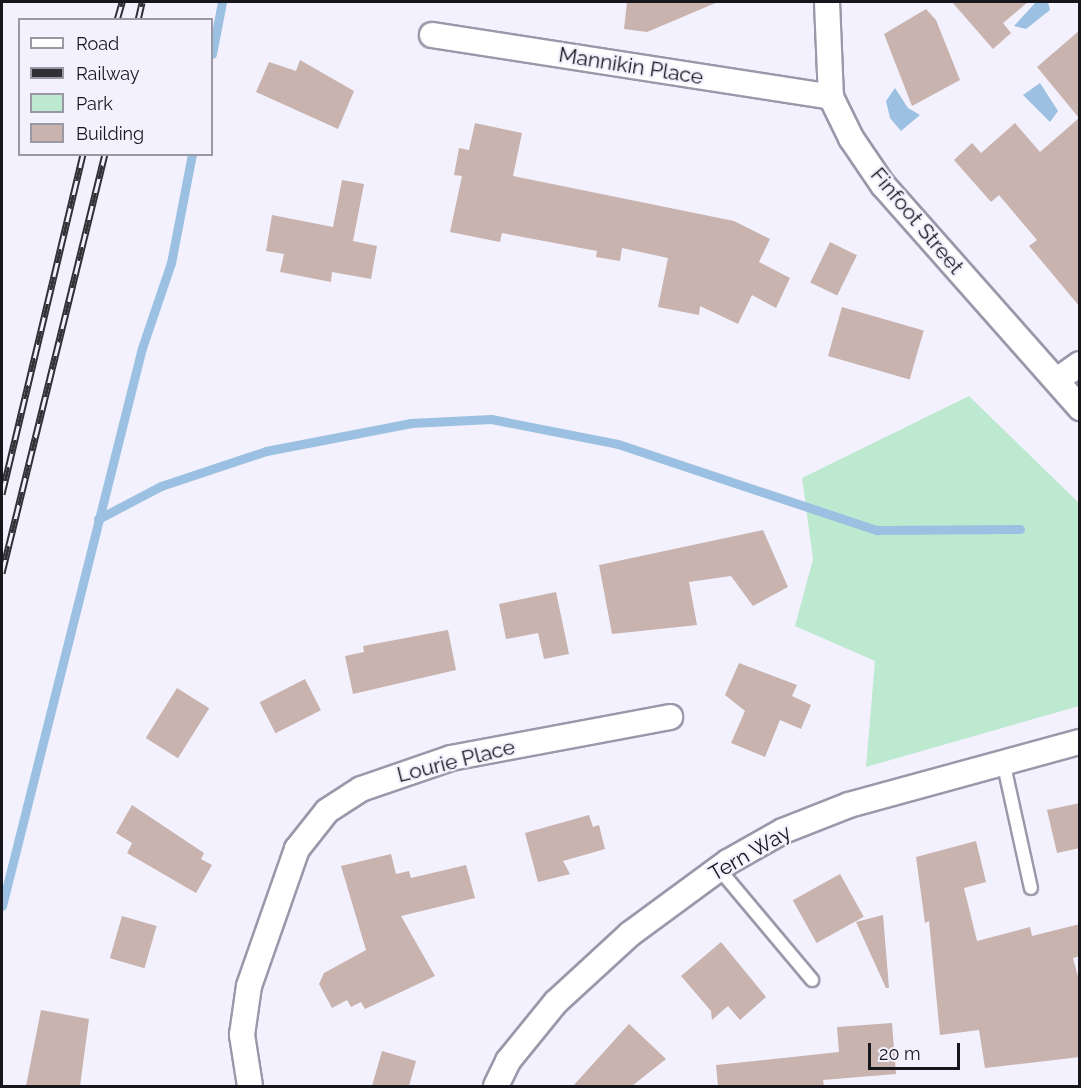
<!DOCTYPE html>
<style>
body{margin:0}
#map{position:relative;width:1081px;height:1088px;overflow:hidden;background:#f2f1fd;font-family:Raleway,sans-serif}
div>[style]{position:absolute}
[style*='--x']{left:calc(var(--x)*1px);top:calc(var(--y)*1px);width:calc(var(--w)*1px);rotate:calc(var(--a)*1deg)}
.green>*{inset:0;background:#bde9d1}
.water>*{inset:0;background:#9cc0e1}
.stream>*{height:9px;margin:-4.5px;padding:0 4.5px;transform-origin:4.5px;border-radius:4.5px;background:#9cc0e1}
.building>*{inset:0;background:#c9b3ae;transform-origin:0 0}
.roads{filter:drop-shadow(2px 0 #9a98aa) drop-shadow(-2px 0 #9a98aa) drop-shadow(0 2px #9a98aa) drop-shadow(0 -2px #9a98aa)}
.lane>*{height:12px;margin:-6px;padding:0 6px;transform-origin:6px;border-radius:6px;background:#fff}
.street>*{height:24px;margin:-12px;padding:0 12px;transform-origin:12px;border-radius:12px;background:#fff}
.rail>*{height:7px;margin-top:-3.5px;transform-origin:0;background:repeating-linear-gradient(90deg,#f2f1fd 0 14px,#313037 0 28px);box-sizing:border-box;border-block:2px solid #313037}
span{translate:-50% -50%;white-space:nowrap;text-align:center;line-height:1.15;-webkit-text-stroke:4.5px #f2f1fd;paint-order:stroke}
.street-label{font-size:21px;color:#17161d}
.frame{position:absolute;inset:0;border:3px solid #17161d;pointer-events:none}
.legend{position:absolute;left:18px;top:18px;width:195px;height:138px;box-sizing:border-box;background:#f2f1fd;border:2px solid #9a99a3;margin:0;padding:8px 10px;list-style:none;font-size:18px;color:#17161d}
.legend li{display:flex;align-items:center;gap:12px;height:30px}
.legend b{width:30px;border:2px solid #9a99a3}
.scale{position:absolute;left:868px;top:1043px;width:92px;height:27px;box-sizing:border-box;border:3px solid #17161d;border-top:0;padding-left:8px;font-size:18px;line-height:21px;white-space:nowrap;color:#17161d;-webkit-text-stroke:4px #f2f1fd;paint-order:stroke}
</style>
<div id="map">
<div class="green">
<div style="clip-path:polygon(969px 396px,1079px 503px,1079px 706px,866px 767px,875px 661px,795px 626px,813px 559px,802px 478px)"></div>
</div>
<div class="water">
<div style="clip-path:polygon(1036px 2px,1048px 2px,1050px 10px,1026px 29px,1014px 26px)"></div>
<div style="clip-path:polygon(1040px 83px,1058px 111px,1050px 122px,1023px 95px)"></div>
<div style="clip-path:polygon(895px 88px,908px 108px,920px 115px,901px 131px,890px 118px,886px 101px)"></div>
</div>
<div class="stream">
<div style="--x:212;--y:54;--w:53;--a:-79.1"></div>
<div style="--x:98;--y:519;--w:71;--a:-27.6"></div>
<div style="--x:161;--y:486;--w:111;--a:-18.4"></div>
<div style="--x:266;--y:451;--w:148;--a:-10.9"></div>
<div style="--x:411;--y:423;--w:80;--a:-2.9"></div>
<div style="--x:491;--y:419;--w:129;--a:11.1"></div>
<div style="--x:618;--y:444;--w:273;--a:18.4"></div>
<div style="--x:877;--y:530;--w:143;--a:-0.4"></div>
<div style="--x:2;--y:906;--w:575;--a:-75.92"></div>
<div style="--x:142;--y:348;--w:90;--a:-71.2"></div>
<div style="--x:171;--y:263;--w:111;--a:-79.1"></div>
</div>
<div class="building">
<div style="clip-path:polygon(627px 2px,718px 2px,647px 32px,624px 29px)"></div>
<div style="clip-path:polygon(952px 2px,1028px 2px,1003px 23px,1011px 33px,993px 49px)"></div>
<div style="clip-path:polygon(926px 9px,936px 20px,960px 80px,912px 106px,884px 34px)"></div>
<div style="clip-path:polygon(1080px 30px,1080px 307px,1029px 246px,1037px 240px,999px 195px,991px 202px,954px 160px,972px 143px,981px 153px,1015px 123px,1040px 152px,1079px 118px,1037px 67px)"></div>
<div style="clip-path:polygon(300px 60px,354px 91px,338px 129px,256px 92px,269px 62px,296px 71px)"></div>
<div style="clip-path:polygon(475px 123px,522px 133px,513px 176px,734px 221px,770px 239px,759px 262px,790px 278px,776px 308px,752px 295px,738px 324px,700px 306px,699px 315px,658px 307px,668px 258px,622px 248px,620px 261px,596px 257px,597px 251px,502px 233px,500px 242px,450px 232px,462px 176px,454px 175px,459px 148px,469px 150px)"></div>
<div style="clip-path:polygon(342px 180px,364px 184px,353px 241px,377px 246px,371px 279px,332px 272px,331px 282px,280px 272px,284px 254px,266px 251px,272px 215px,333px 227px)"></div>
<div style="left:830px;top:242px;width:30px;height:45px;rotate:26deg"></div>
<div style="left:842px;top:307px;width:85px;height:51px;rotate:16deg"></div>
<div style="clip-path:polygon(763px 530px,788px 587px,753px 606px,731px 576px,689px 582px,697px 625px,612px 634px,599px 565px)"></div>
<div style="clip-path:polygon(556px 592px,569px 654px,544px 659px,538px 633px,506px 639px,499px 604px)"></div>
<div style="clip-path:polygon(448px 630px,456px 670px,353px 694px,345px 656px,364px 652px,363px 646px)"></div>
<div style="clip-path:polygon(739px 663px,797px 685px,792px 696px,811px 705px,801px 729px,780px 720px,765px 757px,731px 743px,745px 711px,725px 695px)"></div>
<div style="left:305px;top:679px;width:35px;height:51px;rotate:63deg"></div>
<div style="left:177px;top:688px;width:38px;height:59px;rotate:32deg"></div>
<div style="clip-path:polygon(1080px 803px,1080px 848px,1057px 853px,1047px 810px)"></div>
<div style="clip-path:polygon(132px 805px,204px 853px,201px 859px,212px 865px,196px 893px,127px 853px,132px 843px,116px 833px)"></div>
<div style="clip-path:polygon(589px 815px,593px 827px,599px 825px,605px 849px,563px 861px,570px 874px,538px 882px,525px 833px)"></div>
<div style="clip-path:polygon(976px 841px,986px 882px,964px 888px,977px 941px,1030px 927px,1032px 936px,1080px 924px,1080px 956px,1073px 958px,1080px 984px,1080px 1057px,985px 1068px,979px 1030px,940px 1035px,929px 921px,925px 923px,916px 857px)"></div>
<div style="clip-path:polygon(391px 854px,396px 874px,409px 871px,411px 878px,466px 865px,475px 898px,401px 916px,435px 976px,365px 1009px,361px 1002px,351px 1007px,347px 1000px,332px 1008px,319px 984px,324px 973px,366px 950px,341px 866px)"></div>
<div style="left:840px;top:874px;width:49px;height:54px;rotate:61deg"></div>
<div style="clip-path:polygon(883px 915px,889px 988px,886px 988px,856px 922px)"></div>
<div style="left:122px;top:916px;width:36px;height:44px;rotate:16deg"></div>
<div style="clip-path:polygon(721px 942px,766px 997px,740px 1020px,728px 1006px,712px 1020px,711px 1011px,681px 976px)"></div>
<div style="clip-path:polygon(41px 1010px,89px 1019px,80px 1086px,26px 1086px)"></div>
<div style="clip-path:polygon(892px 1023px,896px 1074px,823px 1080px,824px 1086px,718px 1086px,716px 1065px,839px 1052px,837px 1027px)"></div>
<div style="clip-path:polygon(629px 1024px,666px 1059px,632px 1086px,573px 1086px)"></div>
<div style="clip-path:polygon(382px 1051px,416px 1061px,409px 1086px,372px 1086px)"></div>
</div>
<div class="roads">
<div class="lane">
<div style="--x:1003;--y:761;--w:130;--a:77.6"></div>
<div style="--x:719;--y:869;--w:145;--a:50"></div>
</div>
<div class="street">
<div style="--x:827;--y:2;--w:95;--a:87.6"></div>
<div style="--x:831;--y:97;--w:46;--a:64"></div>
<div style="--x:851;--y:138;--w:57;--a:55.8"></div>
<div style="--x:883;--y:185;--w:298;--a:48.5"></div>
<div style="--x:432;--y:35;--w:404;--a:8.8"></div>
<div style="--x:1057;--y:380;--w:28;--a:-35"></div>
<div style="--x:250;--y:1086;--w:52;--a:-98.9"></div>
<div style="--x:242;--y:1035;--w:49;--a:-81.9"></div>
<div style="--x:249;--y:986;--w:145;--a:-70.7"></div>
<div style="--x:297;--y:849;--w:48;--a:-51.7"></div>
<div style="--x:327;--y:811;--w:40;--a:-32.9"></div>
<div style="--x:361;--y:789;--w:95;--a:-19"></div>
<div style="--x:451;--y:758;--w:223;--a:-10.6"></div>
<div style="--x:496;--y:1086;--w:28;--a:-64"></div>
<div style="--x:508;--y:1061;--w:76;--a:-50.9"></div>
<div style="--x:556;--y:1002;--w:100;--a:-42.6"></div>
<div style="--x:630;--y:934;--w:122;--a:-36.3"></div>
<div style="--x:728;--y:862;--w:63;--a:-29.4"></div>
<div style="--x:783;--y:831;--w:71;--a:-21.5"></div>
<div style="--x:849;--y:805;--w:239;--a:-15.3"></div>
</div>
</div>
<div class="rail">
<div style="--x:117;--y:20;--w:19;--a:-74"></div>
<div style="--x:138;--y:20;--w:18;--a:-77"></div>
<div style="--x:2;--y:494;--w:350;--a:-76.6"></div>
<div style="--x:2;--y:573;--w:431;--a:-76.2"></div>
</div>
<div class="street-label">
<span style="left:631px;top:66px;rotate:9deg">Mannikin Place</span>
<span style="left:917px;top:221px;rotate:50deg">Finfoot Street</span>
<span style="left:456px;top:761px;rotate:-14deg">Lourie Place</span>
<span style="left:750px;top:853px;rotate:-30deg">Tern Way</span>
</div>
<div class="frame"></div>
<ul class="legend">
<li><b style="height:8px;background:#fff"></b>Road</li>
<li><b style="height:8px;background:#313037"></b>Railway</li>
<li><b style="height:16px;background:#bde9d1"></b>Park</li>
<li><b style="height:16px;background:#c9b3ae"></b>Building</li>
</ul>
<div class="scale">20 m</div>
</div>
